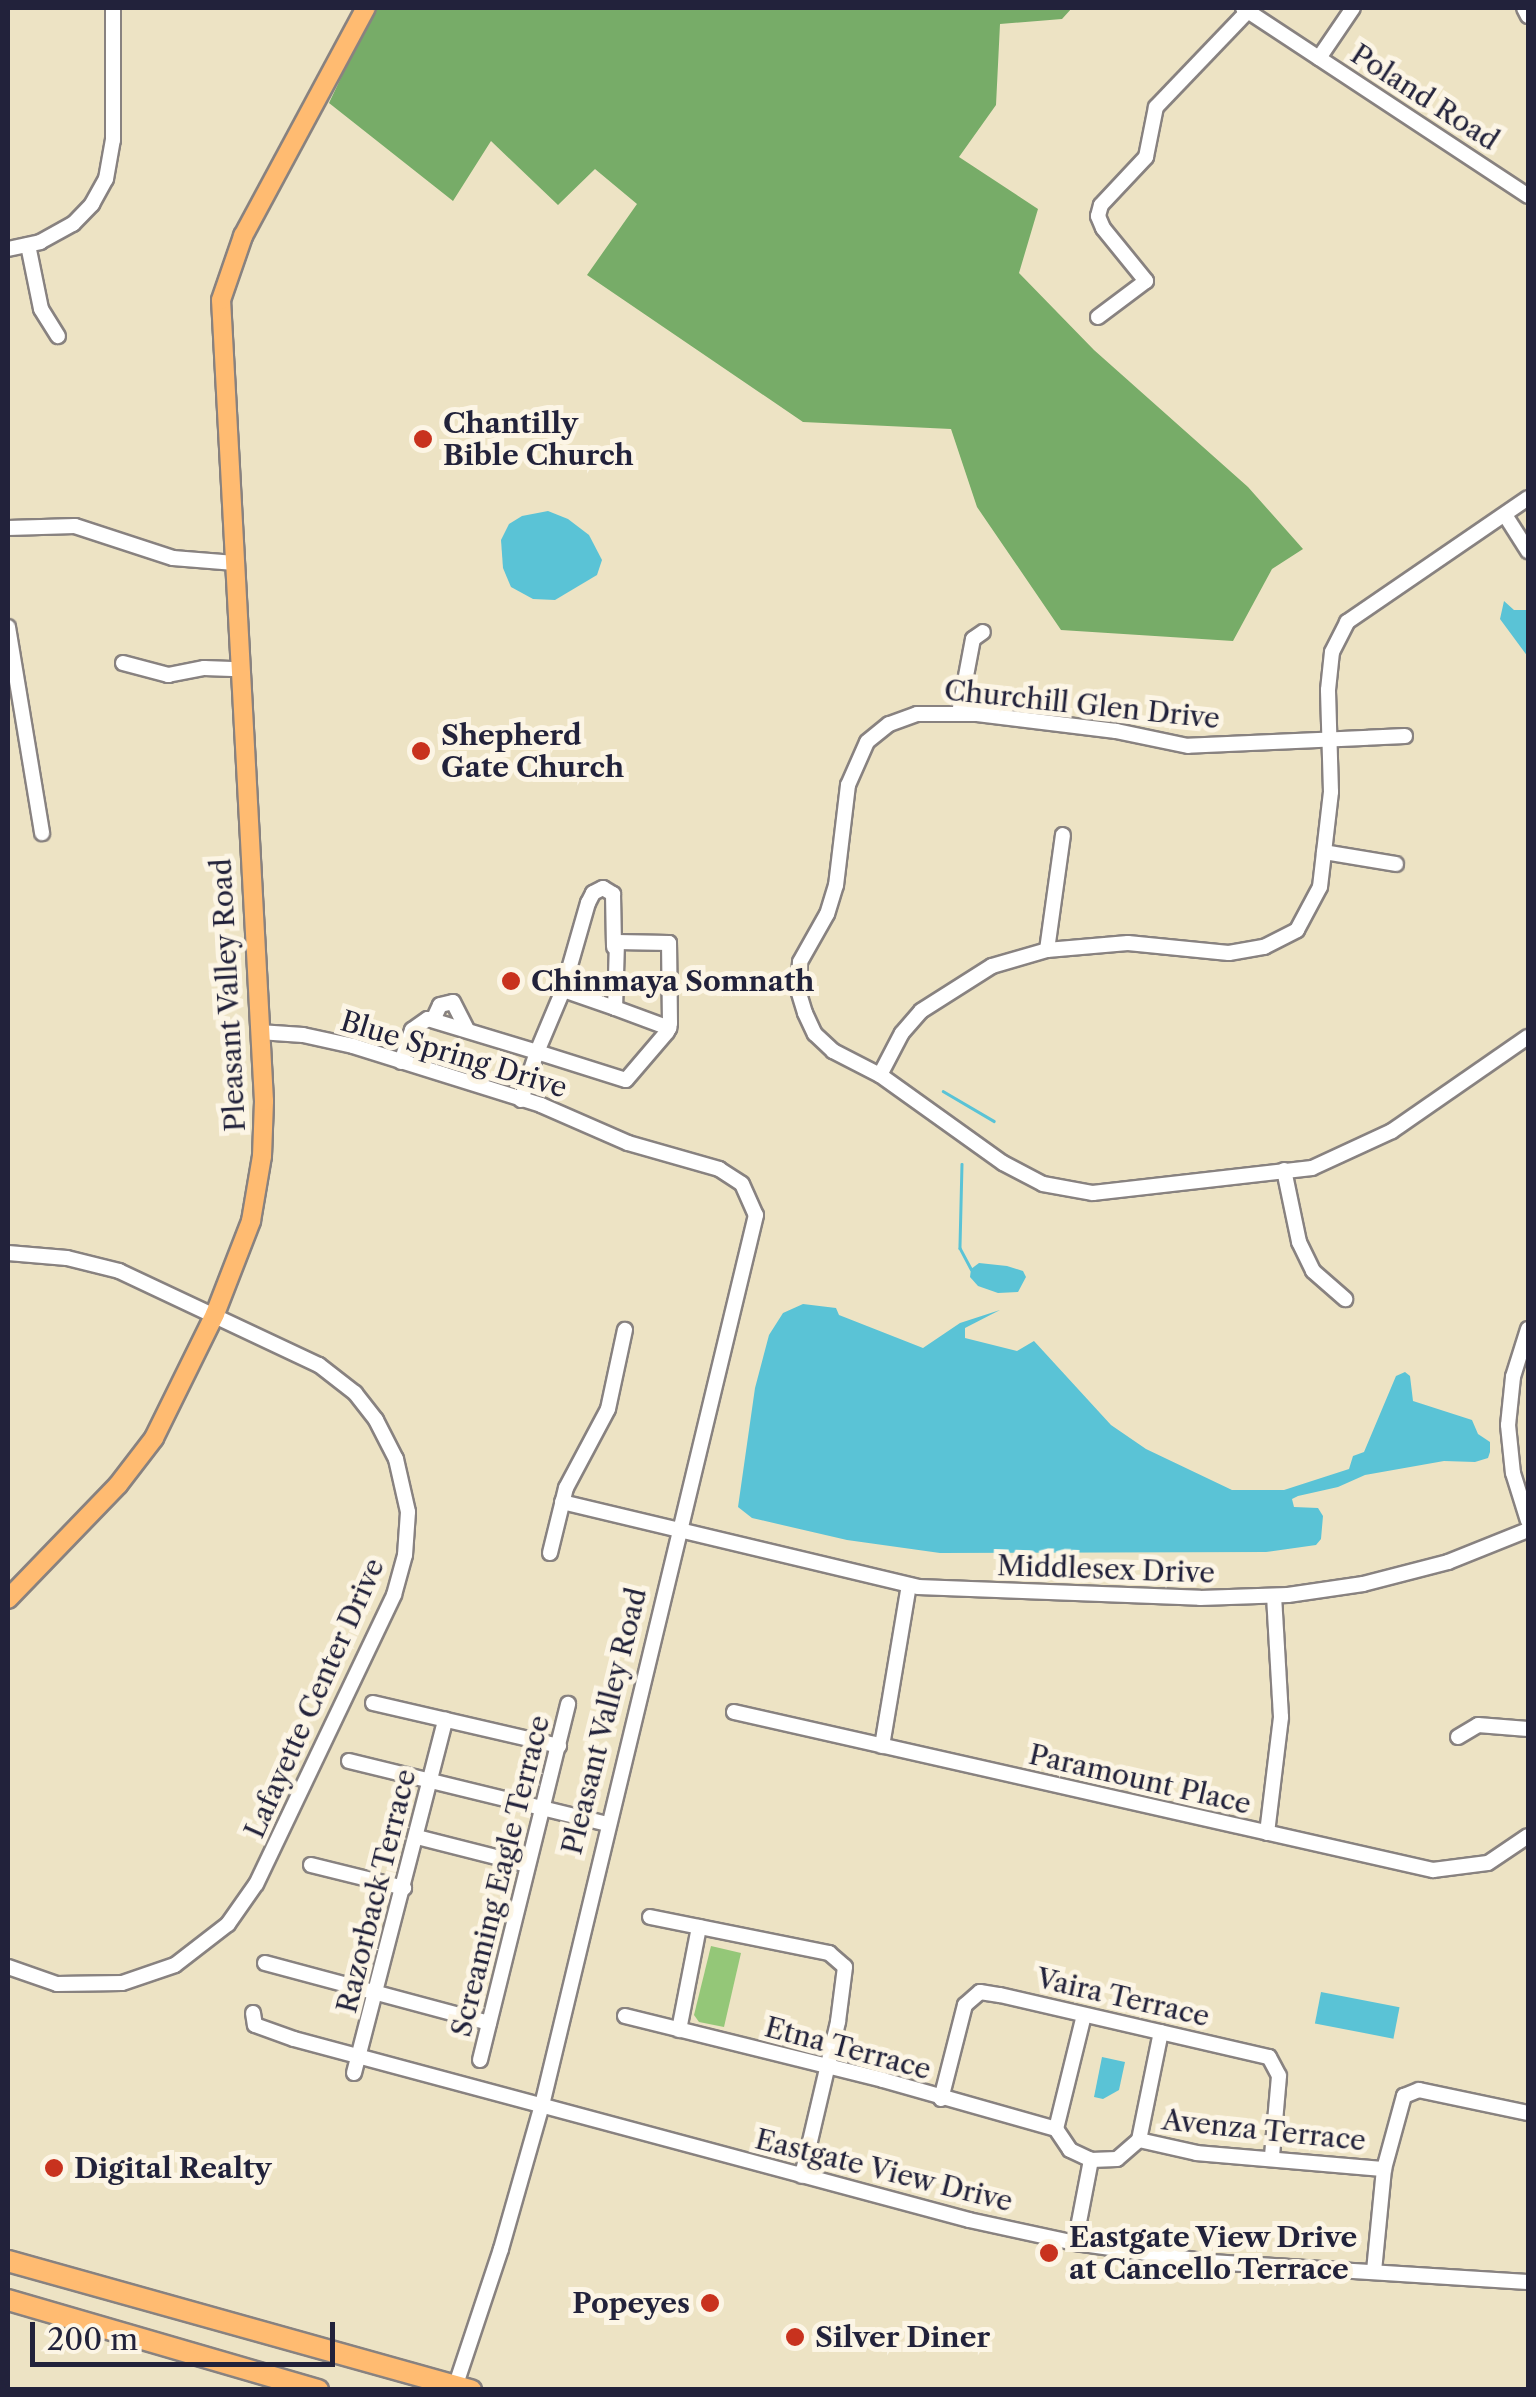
<!DOCTYPE html>
<style>
body{margin:0}
#map{position:relative;width:1536px;height:2397px;overflow:hidden;background:#ede3c4;font-family:"Libre Caslon Text",serif}
div>[style]{position:absolute}
[style*='--x']{left:calc(var(--x)*1px);top:calc(var(--y)*1px);width:calc(var(--w)*1px);rotate:calc(var(--a)*1deg)}
.green>*{inset:0;background:#94c778}
.forest>*{inset:0;background:#77ac68}
.water>*{inset:0;background:#5ac3d6;transform-origin:0 0}
.stream>*{height:2.5px;margin:-1.25px;padding:0 1.25px;transform-origin:1.25px;border-radius:1.25px;background:#5ac3d6}
.roads{filter:drop-shadow(2px 0 #888280) drop-shadow(-2px 0 #888280) drop-shadow(0 2px #888280) drop-shadow(0 -2px #888280)}
.minor>*{height:14px;margin:-7px;padding:0 7px;transform-origin:7px;border-radius:7px;background:#fff}
.major>*{height:18px;margin:-9px;padding:0 9px;transform-origin:9px;border-radius:9px;background:#ffbb71}
.highway>*{height:20px;margin:-10px;padding:0 10px;transform-origin:10px;border-radius:10px;background:#ffbb71}
.dots>*{width:28px;height:28px;translate:-50% -50%;box-sizing:border-box;border:5px solid #fcf5e5;border-radius:50%}
span{translate:-50% -50%;white-space:nowrap;text-align:center;line-height:1.15;-webkit-text-stroke:10px #fcf5e5;paint-order:stroke}
.street-label{font-size:28px;color:#22223b}
.poi-label{font-size:28px;color:#22223b;font-weight:700}
.left{translate:0 -50%;text-align:left}
.right{translate:-100% -50%;text-align:right}
.frame{position:absolute;inset:0;border:10px solid #22223b;pointer-events:none}
.scale{position:absolute;left:30px;top:2322px;width:305px;height:45px;box-sizing:border-box;border:5px solid #22223b;border-top:0;padding-left:12px;font-size:30px;line-height:35px;white-space:nowrap;color:#22223b;-webkit-text-stroke:8px #fcf5e5;paint-order:stroke}
</style>
<div id="map">
<div class="green">
<div style="clip-path:polygon(711px 1946px,741px 1953px,724px 2027px,699px 2022px,694px 2015px)"></div>
</div>
<div class="forest">
<div style="clip-path:polygon(374px 8px,1072px 8px,1062px 19px,1000px 24px,996px 105px,959px 157px,1038px 209px,1019px 273px,1094px 350px,1248px 487px,1303px 549px,1272px 569px,1233px 641px,1061px 630px,977px 507px,951px 429px,803px 422px,587px 275px,637px 204px,595px 169px,558px 205px,491px 141px,453px 201px,329px 103px)"></div>
</div>
<div class="water">
<div style="clip-path:polygon(548px 511px,568px 519px,589px 535px,602px 560px,597px 575px,555px 600px,533px 599px,511px 587px,503px 568px,501px 540px,509px 524px,522px 516px)"></div>
<div style="clip-path:polygon(1504px 601px,1514px 610px,1528px 610px,1528px 657px,1500px 619px)"></div>
<div style="clip-path:polygon(979px 1263px,1007px 1266px,1023px 1271px,1026px 1277px,1018px 1292px,998px 1293px,978px 1286px,970px 1277px,971px 1269px)"></div>
<div style="clip-path:polygon(803px 1304px,836px 1308px,839px 1315px,923px 1348px,960px 1323px,1000px 1310px,965px 1328px,965px 1338px,1017px 1351px,1034px 1341px,1111px 1425px,1146px 1449px,1232px 1490px,1284px 1490px,1349px 1469px,1353px 1456px,1364px 1452px,1396px 1376px,1405px 1372px,1410px 1376px,1413px 1401px,1472px 1420px,1478px 1434px,1490px 1442px,1490px 1452px,1488px 1458px,1475px 1462px,1444px 1461px,1365px 1475px,1338px 1487px,1298px 1496px,1292px 1499px,1294px 1507px,1318px 1508px,1323px 1516px,1321px 1539px,1316px 1545px,1266px 1552px,940px 1553px,847px 1540px,752px 1518px,738px 1507px,755px 1388px,769px 1335px,783px 1313px)"></div>
<div style="left:1321px;top:1992px;width:80px;height:32px;rotate:11deg"></div>
<div style="clip-path:polygon(1102px 2057px,1125px 2062px,1119px 2090px,1103px 2099px,1094px 2097px)"></div>
</div>
<div class="stream">
<div style="--x:943;--y:1091;--w:59;--a:30.5"></div>
<div style="--x:962;--y:1164;--w:84;--a:91.4"></div>
<div style="--x:960;--y:1248;--w:24;--a:62"></div>
</div>
<div class="roads">
<div class="minor">
<div style="--x:1243;--y:8;--w:341;--a:33.4"></div>
<div style="--x:1524;--y:8;--w:9;--a:63"></div>
<div style="--x:1319;--y:58;--w:60;--a:-55.8"></div>
<div style="--x:28;--y:245;--w:65;--a:78.5"></div>
<div style="--x:41;--y:309;--w:32;--a:58"></div>
<div style="--x:8;--y:249;--w:33;--a:-12"></div>
<div style="--x:40;--y:242;--w:38;--a:-29"></div>
<div style="--x:73;--y:224;--w:28;--a:-46"></div>
<div style="--x:92;--y:204;--w:29;--a:-61"></div>
<div style="--x:106;--y:179;--w:40;--a:-80"></div>
<div style="--x:113;--y:140;--w:132;--a:-90"></div>
<div style="--x:1098;--y:317;--w:60;--a:-36.9"></div>
<div style="--x:1146;--y:281;--w:68;--a:-129.1"></div>
<div style="--x:1103;--y:228;--w:13;--a:-113"></div>
<div style="--x:1098;--y:216;--w:11;--a:-75"></div>
<div style="--x:1101;--y:205;--w:66;--a:-46.8"></div>
<div style="--x:1146;--y:157;--w:51;--a:-78.7"></div>
<div style="--x:1156;--y:107;--w:133;--a:-46.2"></div>
<div style="--x:1505;--y:515;--w:43;--a:57.4"></div>
<div style="--x:8;--y:528;--w:67;--a:-1.7"></div>
<div style="--x:75;--y:526;--w:103;--a:18.1"></div>
<div style="--x:173;--y:558;--w:62;--a:4.6"></div>
<div style="--x:8;--y:627;--w:209;--a:80.6"></div>
<div style="--x:123;--y:663;--w:47;--a:14.9"></div>
<div style="--x:168;--y:675;--w:37;--a:-11"></div>
<div style="--x:204;--y:668;--w:35;--a:2"></div>
<div style="--x:959;--y:713;--w:75;--a:-79.3"></div>
<div style="--x:973;--y:639;--w:12;--a:-35"></div>
<div style="--x:1405;--y:736;--w:217;--a:177.4"></div>
<div style="--x:1188;--y:746;--w:74;--a:-168.2"></div>
<div style="--x:1116;--y:731;--w:140;--a:-173"></div>
<div style="--x:977;--y:714;--w:60;--a:180"></div>
<div style="--x:917;--y:714;--w:30;--a:160"></div>
<div style="--x:889;--y:724;--w:28;--a:141"></div>
<div style="--x:867;--y:742;--w:47;--a:113.8"></div>
<div style="--x:848;--y:785;--w:101;--a:96.8"></div>
<div style="--x:836;--y:885;--w:30;--a:107"></div>
<div style="--x:827;--y:914;--w:55;--a:119.4"></div>
<div style="--x:800;--y:962;--w:28;--a:94"></div>
<div style="--x:798;--y:990;--w:24;--a:73"></div>
<div style="--x:805;--y:1013;--w:23;--a:65"></div>
<div style="--x:815;--y:1034;--w:25;--a:43"></div>
<div style="--x:833;--y:1051;--w:53;--a:27.1"></div>
<div style="--x:880;--y:1075;--w:151;--a:35.6"></div>
<div style="--x:1003;--y:1163;--w:45;--a:27.7"></div>
<div style="--x:1043;--y:1184;--w:51;--a:10.2"></div>
<div style="--x:1093;--y:1193;--w:220;--a:-6.5"></div>
<div style="--x:1312;--y:1168;--w:88;--a:-24.8"></div>
<div style="--x:1392;--y:1131;--w:165;--a:-34.7"></div>
<div style="--x:1324;--y:852;--w:73;--a:9.5"></div>
<div style="--x:1047;--y:950;--w:116;--a:-82.1"></div>
<div style="--x:563;--y:990;--w:91;--a:-74"></div>
<div style="--x:588;--y:903;--w:11;--a:-63"></div>
<div style="--x:593;--y:893;--w:11;--a:-27"></div>
<div style="--x:603;--y:888;--w:12;--a:31"></div>
<div style="--x:613;--y:894;--w:53;--a:88.9"></div>
<div style="--x:434;--y:1018;--w:14;--a:-65"></div>
<div style="--x:440;--y:1005;--w:13;--a:-13"></div>
<div style="--x:453;--y:1002;--w:30;--a:63"></div>
<div style="--x:259;--y:1032;--w:44;--a:3.9"></div>
<div style="--x:303;--y:1035;--w:51;--a:12.4"></div>
<div style="--x:353;--y:1046;--w:197;--a:17.4"></div>
<div style="--x:541;--y:1105;--w:95;--a:23.6"></div>
<div style="--x:628;--y:1143;--w:95;--a:15.9"></div>
<div style="--x:719;--y:1169;--w:27;--a:33"></div>
<div style="--x:742;--y:1184;--w:34;--a:66"></div>
<div style="--x:756;--y:1215;--w:915;--a:103.52"></div>
<div style="--x:542;--y:2105;--w:150;--a:105.9"></div>
<div style="--x:501;--y:2249;--w:149;--a:108.4"></div>
<div style="--x:401;--y:1062;--w:34;--a:-71"></div>
<div style="--x:412;--y:1030;--w:19;--a:-35"></div>
<div style="--x:428;--y:1019;--w:114;--a:16.8"></div>
<div style="--x:537;--y:1052;--w:67;--a:-67.2"></div>
<div style="--x:563;--y:990;--w:55;--a:19.1"></div>
<div style="--x:880;--y:1075;--w:47;--a:-62.4"></div>
<div style="--x:902;--y:1033;--w:29;--a:-49"></div>
<div style="--x:921;--y:1011;--w:84;--a:-32.4"></div>
<div style="--x:992;--y:966;--w:57;--a:-16.2"></div>
<div style="--x:1047;--y:950;--w:81;--a:-4.9"></div>
<div style="--x:1128;--y:943;--w:101;--a:5.7"></div>
<div style="--x:1229;--y:953;--w:36;--a:-10"></div>
<div style="--x:1264;--y:947;--w:37;--a:-27"></div>
<div style="--x:1297;--y:930;--w:49;--a:-61.9"></div>
<div style="--x:1320;--y:887;--w:96;--a:-83.4"></div>
<div style="--x:1331;--y:792;--w:102;--a:-91.7"></div>
<div style="--x:1328;--y:690;--w:38;--a:-84"></div>
<div style="--x:1332;--y:652;--w:34;--a:-63"></div>
<div style="--x:1347;--y:622;--w:219;--a:-34.4"></div>
<div style="--x:521;--y:1100;--w:51;--a:-71.6"></div>
<div style="--x:537;--y:1052;--w:93;--a:17.5"></div>
<div style="--x:626;--y:1080;--w:63;--a:-49.5"></div>
<div style="--x:667;--y:1032;--w:4;--a:-63"></div>
<div style="--x:669;--y:1028;--w:5;--a:-79"></div>
<div style="--x:670;--y:1023;--w:80;--a:-90.7"></div>
<div style="--x:669;--y:943;--w:52;--a:-178.9"></div>
<div style="--x:617;--y:942;--w:66;--a:91.7"></div>
<div style="--x:615;--y:1008;--w:58;--a:20.3"></div>
<div style="--x:1284;--y:1170;--w:74;--a:78.2"></div>
<div style="--x:1299;--y:1242;--w:32;--a:64"></div>
<div style="--x:1313;--y:1271;--w:43;--a:41.2"></div>
<div style="--x:8;--y:1253;--w:59;--a:4.8"></div>
<div style="--x:67;--y:1258;--w:54;--a:14"></div>
<div style="--x:119;--y:1271;--w:221;--a:25.2"></div>
<div style="--x:319;--y:1365;--w:46;--a:37.9"></div>
<div style="--x:355;--y:1393;--w:34;--a:52"></div>
<div style="--x:376;--y:1420;--w:44;--a:62.9"></div>
<div style="--x:396;--y:1459;--w:54;--a:77.2"></div>
<div style="--x:408;--y:1512;--w:43;--a:94"></div>
<div style="--x:405;--y:1555;--w:41;--a:105.4"></div>
<div style="--x:394;--y:1595;--w:320;--a:115.5"></div>
<div style="--x:256;--y:1884;--w:49;--a:125"></div>
<div style="--x:228;--y:1924;--w:67;--a:142.3"></div>
<div style="--x:175;--y:1965;--w:56;--a:161.2"></div>
<div style="--x:122;--y:1983;--w:65;--a:179.1"></div>
<div style="--x:57;--y:1984;--w:52;--a:-160.9"></div>
<div style="--x:1528;--y:1329;--w:50;--a:107.4"></div>
<div style="--x:1513;--y:1377;--w:48;--a:95.9"></div>
<div style="--x:1508;--y:1425;--w:48;--a:84.1"></div>
<div style="--x:1513;--y:1473;--w:50;--a:72.6"></div>
<div style="--x:562;--y:1502;--w:366;--a:13.4"></div>
<div style="--x:918;--y:1587;--w:282;--a:2.2"></div>
<div style="--x:1200;--y:1598;--w:88;--a:-2"></div>
<div style="--x:1288;--y:1595;--w:76;--a:-8.3"></div>
<div style="--x:1363;--y:1584;--w:88;--a:-14.5"></div>
<div style="--x:1448;--y:1562;--w:86;--a:-21.8"></div>
<div style="--x:550;--y:1553;--w:67;--a:-76.2"></div>
<div style="--x:566;--y:1488;--w:89;--a:-62"></div>
<div style="--x:608;--y:1409;--w:81;--a:-77.9"></div>
<div style="--x:373;--y:1703;--w:191;--a:13"></div>
<div style="--x:734;--y:1712;--w:717;--a:12.74"></div>
<div style="--x:1433;--y:1870;--w:55;--a:-7.3"></div>
<div style="--x:1488;--y:1863;--w:48;--a:-34"></div>
<div style="--x:1458;--y:1737;--w:23;--a:-31"></div>
<div style="--x:1478;--y:1725;--w:50;--a:4.6"></div>
<div style="--x:882;--y:1746;--w:163;--a:-80.5"></div>
<div style="--x:349;--y:1761;--w:266;--a:13.7"></div>
<div style="--x:1267;--y:1833;--w:117;--a:-83.1"></div>
<div style="--x:1281;--y:1717;--w:121;--a:-93.3"></div>
<div style="--x:417;--y:1837;--w:114;--a:14.2"></div>
<div style="--x:311;--y:1865;--w:96;--a:13.9"></div>
<div style="--x:650;--y:1917;--w:183;--a:11.4"></div>
<div style="--x:829;--y:1953;--w:21;--a:41"></div>
<div style="--x:845;--y:1967;--w:55;--a:97.3"></div>
<div style="--x:838;--y:2022;--w:158;--a:103.2"></div>
<div style="--x:265;--y:1963;--w:232;--a:15"></div>
<div style="--x:253;--y:2013;--w:12;--a:81"></div>
<div style="--x:255;--y:2025;--w:41;--a:19.7"></div>
<div style="--x:294;--y:2039;--w:699;--a:15.01"></div>
<div style="--x:969;--y:2220;--w:108;--a:12.2"></div>
<div style="--x:1075;--y:2243;--w:136;--a:8"></div>
<div style="--x:1210;--y:2262;--w:319;--a:3.6"></div>
<div style="--x:1084;--y:2015;--w:117;--a:103.8"></div>
<div style="--x:1056;--y:2129;--w:25;--a:56"></div>
<div style="--x:1070;--y:2150;--w:23;--a:25"></div>
<div style="--x:1091;--y:2160;--w:26;--a:-2"></div>
<div style="--x:1117;--y:2159;--w:29;--a:-41"></div>
<div style="--x:1139;--y:2140;--w:110;--a:-78.5"></div>
<div style="--x:625;--y:2016;--w:266;--a:13.9"></div>
<div style="--x:883;--y:2080;--w:180;--a:15.8"></div>
<div style="--x:679;--y:2030;--w:105;--a:-79"></div>
<div style="--x:480;--y:2060;--w:367;--a:-76.1"></div>
<div style="--x:354;--y:2073;--w:365;--a:-75.5"></div>
<div style="--x:941;--y:2099;--w:97;--a:-75.7"></div>
<div style="--x:965;--y:2005;--w:20;--a:-41"></div>
<div style="--x:980;--y:1992;--w:20;--a:9"></div>
<div style="--x:1000;--y:1995;--w:276;--a:13"></div>
<div style="--x:1269;--y:2057;--w:21;--a:62"></div>
<div style="--x:1279;--y:2076;--w:80;--a:95"></div>
<div style="--x:1139;--y:2140;--w:59;--a:12.6"></div>
<div style="--x:1197;--y:2153;--w:188;--a:4.9"></div>
<div style="--x:1075;--y:2243;--w:85;--a:-79.1"></div>
<div style="--x:1374;--y:2271;--w:102;--a:-84.4"></div>
<div style="--x:1384;--y:2169;--w:76;--a:-74.7"></div>
<div style="--x:1404;--y:2096;--w:16;--a:-22"></div>
<div style="--x:1419;--y:2090;--w:111;--a:11.9"></div>
</div>
<div class="major">
<div style="--x:8;--y:1599;--w:158;--a:-46"></div>
<div style="--x:118;--y:1485;--w:59;--a:-52.5"></div>
<div style="--x:154;--y:1438;--w:138;--a:-63.8"></div>
<div style="--x:215;--y:1314;--w:100;--a:-68.8"></div>
<div style="--x:251;--y:1221;--w:66;--a:-80.4"></div>
<div style="--x:262;--y:1156;--w:55;--a:-87.9"></div>
<div style="--x:264;--y:1101;--w:802;--a:-93.07"></div>
<div style="--x:221;--y:300;--w:68;--a:-71"></div>
<div style="--x:243;--y:236;--w:259;--a:-61.7"></div>
</div>
<div class="highway">
<div style="--x:8;--y:2261;--w:481;--a:15.6"></div>
<div style="--x:8;--y:2300;--w:323;--a:16.2"></div>
</div>
</div>
<div class="dots">
<div style="left:423px;top:439px;background:#c8321e"></div>
<div style="left:421px;top:751px;background:#c8321e"></div>
<div style="left:511px;top:981px;background:#c8321e"></div>
<div style="left:54px;top:2168px;background:#c8321e"></div>
<div style="left:1049px;top:2253px;background:#c8321e"></div>
<div style="left:710px;top:2303px;background:#c8321e"></div>
<div style="left:795px;top:2337px;background:#c8321e"></div>
</div>
<div class="street-label">
<span style="left:1425px;top:97px;rotate:33deg">Poland Road</span>
<span style="left:1082px;top:704px;rotate:6deg">Churchill Glen Drive</span>
<span style="left:228px;top:995px;rotate:-93deg">Pleasant Valley Road</span>
<span style="left:454px;top:1054px;rotate:17deg">Blue Spring Drive</span>
<span style="left:1106px;top:1569px;rotate:2deg">Middlesex Drive</span>
<span style="left:314px;top:1698px;rotate:-66deg">Lafayette Center Drive</span>
<span style="left:604px;top:1721px;rotate:-76deg">Pleasant Valley Road</span>
<span style="left:1140px;top:1779px;rotate:13deg">Paramount Place</span>
<span style="left:500px;top:1876px;rotate:-76deg">Screaming Eagle Terrace</span>
<span style="left:376px;top:1891px;rotate:-76deg">Razorback Terrace</span>
<span style="left:1123px;top:1997px;rotate:13deg">Vaira Terrace</span>
<span style="left:848px;top:2048px;rotate:15deg">Etna Terrace</span>
<span style="left:1264px;top:2130px;rotate:6deg">Avenza Terrace</span>
<span style="left:884px;top:2170px;rotate:14deg">Eastgate View Drive</span>
</div>
<div class="poi-label">
<span class="left" style="left:443px;top:439px">Chantilly<br>Bible Church</span>
<span class="left" style="left:441px;top:751px">Shepherd<br>Gate Church</span>
<span class="left" style="left:531px;top:981px">Chinmaya Somnath</span>
<span class="left" style="left:74px;top:2168px">Digital Realty</span>
<span class="left" style="left:1069px;top:2253px">Eastgate View Drive<br>at Cancello Terrace</span>
<span class="right" style="left:690px;top:2303px">Popeyes</span>
<span class="left" style="left:815px;top:2337px">Silver Diner</span>
</div>
<div class="frame"></div>
<div class="scale">200 m</div>
</div>
